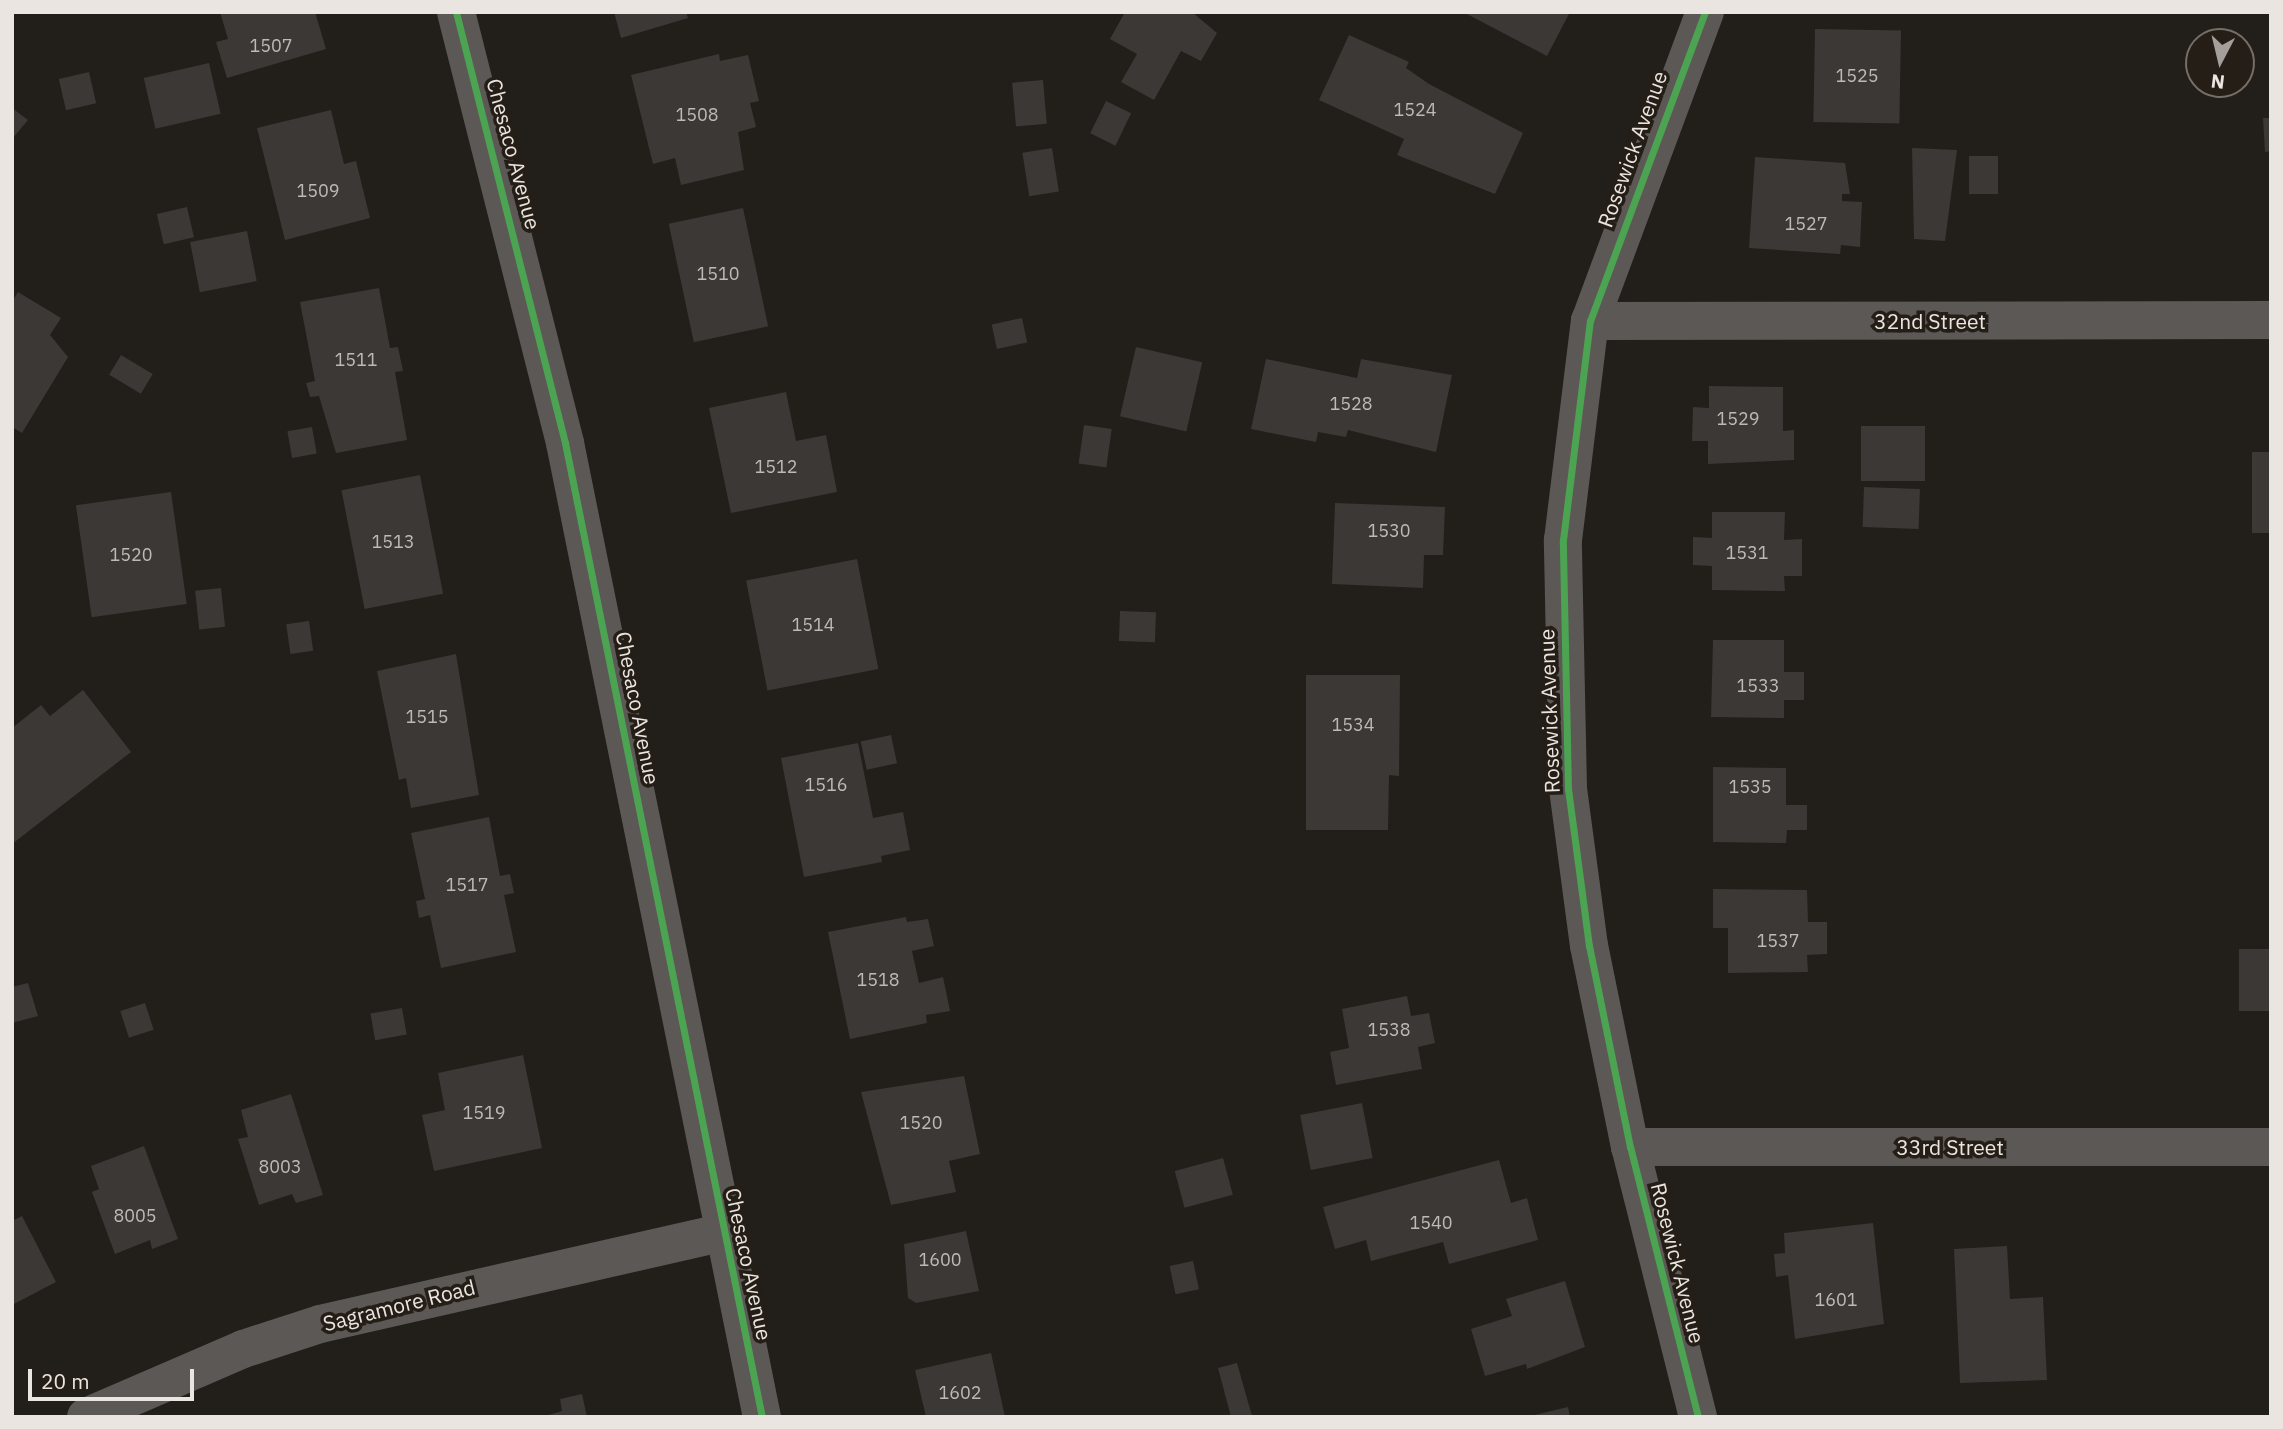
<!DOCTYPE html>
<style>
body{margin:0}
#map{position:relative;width:2283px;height:1429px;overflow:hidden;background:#221e1a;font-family:"IBM Plex Sans",sans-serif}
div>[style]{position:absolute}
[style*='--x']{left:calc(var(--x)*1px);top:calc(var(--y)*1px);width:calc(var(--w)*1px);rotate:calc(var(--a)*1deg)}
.building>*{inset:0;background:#3b3835;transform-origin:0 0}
.minor>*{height:38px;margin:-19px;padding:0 19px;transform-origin:19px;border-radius:19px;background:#5b5856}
.cycleway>*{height:7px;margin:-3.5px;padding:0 3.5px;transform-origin:3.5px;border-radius:3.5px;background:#4ca352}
span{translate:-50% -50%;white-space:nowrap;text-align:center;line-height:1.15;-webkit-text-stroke:7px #251e17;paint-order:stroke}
.number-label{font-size:18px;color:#bebab5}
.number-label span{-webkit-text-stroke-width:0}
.street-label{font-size:21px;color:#eae5e0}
.frame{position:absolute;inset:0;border:14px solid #eae5e0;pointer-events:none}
.north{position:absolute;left:2185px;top:28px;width:70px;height:70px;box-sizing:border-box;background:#251e17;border:2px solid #746e67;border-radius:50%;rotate:187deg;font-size:19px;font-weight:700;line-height:28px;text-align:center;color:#eae5e0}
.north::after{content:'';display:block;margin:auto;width:24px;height:32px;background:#a49f9b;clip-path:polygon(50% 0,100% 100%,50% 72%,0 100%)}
.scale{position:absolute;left:28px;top:1369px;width:166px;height:32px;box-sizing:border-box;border:4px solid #eae5e0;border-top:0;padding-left:9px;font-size:21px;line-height:24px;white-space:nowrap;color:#eae5e0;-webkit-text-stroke:5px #251e17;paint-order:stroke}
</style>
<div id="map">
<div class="building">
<div style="clip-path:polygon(220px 12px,315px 12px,326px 49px,227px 78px,216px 42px,228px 39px)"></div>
<div style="clip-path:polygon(614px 12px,686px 12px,688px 18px,621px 38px)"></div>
<div style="clip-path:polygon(1125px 12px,1192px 12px,1217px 33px,1201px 61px,1181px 51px,1154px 100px,1121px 82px,1137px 54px,1110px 39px)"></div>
<div style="clip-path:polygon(1463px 12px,1570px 12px,1547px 56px)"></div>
<div style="left:1815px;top:29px;width:86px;height:93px;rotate:1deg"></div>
<div style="clip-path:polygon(1349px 35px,1409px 62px,1406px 68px,1429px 84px,1523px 133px,1495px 194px,1397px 155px,1404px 139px,1319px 100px)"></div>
<div style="clip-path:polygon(719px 54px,720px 61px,748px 55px,759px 101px,750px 103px,756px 127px,738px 132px,744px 170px,681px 185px,675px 158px,653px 164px,631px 75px)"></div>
<div style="left:209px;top:63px;width:52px;height:67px;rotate:77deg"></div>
<div style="left:89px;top:72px;width:32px;height:31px;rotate:77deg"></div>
<div style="left:1043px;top:80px;width:44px;height:31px;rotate:85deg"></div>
<div style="left:1106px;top:101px;width:28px;height:36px;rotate:26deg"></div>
<div style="clip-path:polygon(12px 108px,28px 120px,12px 139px)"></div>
<div style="clip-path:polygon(331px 110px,344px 164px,356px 161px,370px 218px,285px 240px,257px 128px)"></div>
<div style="clip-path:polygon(2263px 118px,2271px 118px,2271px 151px,2265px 152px)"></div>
<div style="left:1052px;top:148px;width:44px;height:30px;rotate:81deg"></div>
<div style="clip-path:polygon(1912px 148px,1957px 150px,1945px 241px,1914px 239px)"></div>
<div style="left:1969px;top:156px;width:29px;height:38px"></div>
<div style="clip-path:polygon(1755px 157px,1845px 163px,1850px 194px,1842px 194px,1842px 201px,1862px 202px,1860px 247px,1841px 245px,1840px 254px,1749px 248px)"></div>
<div style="left:187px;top:207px;width:31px;height:31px;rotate:77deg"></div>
<div style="left:743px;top:208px;width:121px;height:76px;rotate:78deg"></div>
<div style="left:247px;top:231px;width:51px;height:58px;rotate:79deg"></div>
<div style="clip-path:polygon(379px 288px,390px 348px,398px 347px,403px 371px,395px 372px,407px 440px,336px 453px,319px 396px,310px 397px,306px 383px,315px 381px,300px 302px)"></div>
<div style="clip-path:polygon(18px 292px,61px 318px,50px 335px,68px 357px,22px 433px,12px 427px,12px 302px)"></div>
<div style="left:1022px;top:318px;width:25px;height:31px;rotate:78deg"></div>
<div style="left:1136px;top:347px;width:68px;height:71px;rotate:13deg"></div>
<div style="left:121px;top:355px;width:37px;height:23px;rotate:31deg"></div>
<div style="clip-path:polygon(1266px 359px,1357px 378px,1361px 359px,1452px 375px,1436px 452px,1348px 430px,1346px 437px,1318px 432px,1316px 442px,1251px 429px)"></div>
<div style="clip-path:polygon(1709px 386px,1783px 387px,1783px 431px,1794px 430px,1794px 460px,1708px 464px,1708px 441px,1692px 441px,1693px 407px,1709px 408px)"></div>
<div style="clip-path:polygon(786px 392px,796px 441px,826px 435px,837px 492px,731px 513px,709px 408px)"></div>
<div style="left:1084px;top:425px;width:28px;height:39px;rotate:8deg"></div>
<div style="left:1925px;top:426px;width:55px;height:64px;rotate:90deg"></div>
<div style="left:312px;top:427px;width:27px;height:25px;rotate:80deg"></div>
<div style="left:2252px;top:452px;width:19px;height:81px"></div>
<div style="left:420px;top:475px;width:121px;height:80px;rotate:79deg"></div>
<div style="left:1864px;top:487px;width:56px;height:40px;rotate:2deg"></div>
<div style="left:171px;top:492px;width:113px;height:96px;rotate:82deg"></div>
<div style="clip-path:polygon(1335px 503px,1445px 507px,1443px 555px,1424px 555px,1423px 588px,1332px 584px)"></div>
<div style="clip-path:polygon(1712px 512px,1785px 512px,1784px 540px,1802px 539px,1802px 576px,1784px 576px,1785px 591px,1712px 590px,1712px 566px,1693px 565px,1693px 537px,1712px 538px)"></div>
<div style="left:857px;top:559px;width:112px;height:113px;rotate:79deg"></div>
<div style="left:221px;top:588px;width:39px;height:26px;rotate:84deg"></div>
<div style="left:1120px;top:611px;width:36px;height:30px;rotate:2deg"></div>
<div style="left:309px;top:621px;width:30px;height:23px;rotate:82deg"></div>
<div style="clip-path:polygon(1713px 640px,1784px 640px,1784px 672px,1804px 672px,1804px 700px,1784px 700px,1784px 718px,1711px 717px)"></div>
<div style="clip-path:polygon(456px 654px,479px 795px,411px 808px,406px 778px,399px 780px,377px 671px)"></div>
<div style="clip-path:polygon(1306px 675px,1400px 675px,1399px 776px,1389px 775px,1388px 830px,1306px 830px)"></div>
<div style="clip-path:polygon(83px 690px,131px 752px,12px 844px,12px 728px,41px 705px,50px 716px)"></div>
<div style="left:891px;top:735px;width:29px;height:31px;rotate:78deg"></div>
<div style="clip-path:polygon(858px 743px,873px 818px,903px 812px,910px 850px,881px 856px,882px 862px,804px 877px,781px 758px)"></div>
<div style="clip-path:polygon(1713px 767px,1786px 768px,1786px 805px,1807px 805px,1807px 830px,1787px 830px,1786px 843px,1713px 842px)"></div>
<div style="clip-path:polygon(489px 817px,500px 876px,510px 874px,514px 893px,504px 895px,516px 952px,441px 968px,430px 915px,419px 918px,416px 901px,425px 899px,411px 833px)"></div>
<div style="clip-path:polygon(1713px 889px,1807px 890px,1808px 922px,1827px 922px,1827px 954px,1807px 955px,1808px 972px,1728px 973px,1728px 928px,1713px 928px)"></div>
<div style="clip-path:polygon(906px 917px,907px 922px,928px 919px,934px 946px,912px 951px,919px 983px,943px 977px,950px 1011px,926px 1015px,927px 1023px,850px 1039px,828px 932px)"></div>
<div style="left:2239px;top:949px;width:32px;height:62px"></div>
<div style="clip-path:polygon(28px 983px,38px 1016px,12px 1023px,12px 987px)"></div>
<div style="clip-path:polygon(1407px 996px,1411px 1016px,1429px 1013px,1435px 1043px,1418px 1047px,1422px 1069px,1336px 1085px,1330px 1052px,1349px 1048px,1342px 1009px)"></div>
<div style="left:145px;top:1003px;width:28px;height:26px;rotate:72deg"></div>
<div style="left:402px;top:1008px;width:27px;height:32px;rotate:80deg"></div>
<div style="clip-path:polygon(523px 1055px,542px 1148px,434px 1171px,422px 1115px,445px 1110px,438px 1073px)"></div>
<div style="clip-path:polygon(964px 1076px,980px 1154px,949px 1161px,956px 1192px,891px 1205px,861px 1092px)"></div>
<div style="clip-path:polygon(291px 1094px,323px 1195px,296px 1203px,292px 1194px,259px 1205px,238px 1139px,248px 1137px,241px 1110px)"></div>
<div style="left:1362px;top:1103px;width:56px;height:63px;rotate:79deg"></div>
<div style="clip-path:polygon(144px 1146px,178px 1239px,152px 1249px,150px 1240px,115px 1254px,92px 1192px,99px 1189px,91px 1166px)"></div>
<div style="left:1223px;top:1158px;width:38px;height:50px;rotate:75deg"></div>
<div style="clip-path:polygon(1499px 1160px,1511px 1203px,1527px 1198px,1538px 1240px,1449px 1264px,1443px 1242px,1371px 1261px,1366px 1240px,1335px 1249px,1323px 1207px)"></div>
<div style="clip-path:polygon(22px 1216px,56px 1282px,12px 1305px,12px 1221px)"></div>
<div style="clip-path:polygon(1873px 1223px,1884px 1324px,1795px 1339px,1788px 1275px,1776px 1277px,1774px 1254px,1785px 1253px,1784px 1233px)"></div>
<div style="clip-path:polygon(966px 1231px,979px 1291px,916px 1303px,908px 1298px,904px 1244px)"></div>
<div style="clip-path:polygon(2007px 1246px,2010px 1299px,2043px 1297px,2047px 1380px,1960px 1383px,1954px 1249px)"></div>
<div style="left:1193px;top:1261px;width:29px;height:24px;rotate:78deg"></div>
<div style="clip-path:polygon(1565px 1281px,1585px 1347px,1527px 1369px,1526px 1364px,1485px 1376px,1471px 1329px,1512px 1316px,1506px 1299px)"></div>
<div style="clip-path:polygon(991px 1353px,1005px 1417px,926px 1417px,915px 1370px)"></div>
<div style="clip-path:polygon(1237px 1363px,1252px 1416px,1248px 1417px,1231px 1417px,1218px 1368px)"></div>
<div style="clip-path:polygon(582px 1394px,587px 1417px,542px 1417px,562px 1411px,560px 1399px)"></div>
<div style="clip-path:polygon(1568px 1407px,1570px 1417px,1531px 1417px,1530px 1416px)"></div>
</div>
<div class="minor">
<div style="--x:456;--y:12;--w:445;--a:75.8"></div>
<div style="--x:565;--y:443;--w:994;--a:78.57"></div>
<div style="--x:1590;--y:321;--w:681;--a:-0.08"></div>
<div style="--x:1630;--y:1147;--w:641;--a:0"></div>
<div style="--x:86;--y:1417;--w:171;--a:-23.4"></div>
<div style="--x:243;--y:1349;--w:81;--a:-18"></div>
<div style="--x:320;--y:1324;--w:414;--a:-12.8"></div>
<div style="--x:1698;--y:1417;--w:278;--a:-104.1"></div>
<div style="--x:1630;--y:1147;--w:205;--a:-101.5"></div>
<div style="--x:1589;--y:946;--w:158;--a:-97.6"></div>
<div style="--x:1568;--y:789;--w:249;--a:-91.2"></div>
<div style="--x:1563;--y:540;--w:221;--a:-83"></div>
<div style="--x:1590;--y:321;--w:330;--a:-69.6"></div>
</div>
<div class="cycleway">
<div style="--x:456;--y:12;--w:445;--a:75.8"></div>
<div style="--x:565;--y:443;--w:994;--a:78.57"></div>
<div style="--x:1698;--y:1417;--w:278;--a:-104.1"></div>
<div style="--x:1630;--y:1147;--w:205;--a:-101.5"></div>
<div style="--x:1589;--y:946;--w:158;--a:-97.6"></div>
<div style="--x:1568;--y:789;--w:249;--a:-91.2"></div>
<div style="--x:1563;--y:540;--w:221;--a:-83"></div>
<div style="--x:1590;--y:321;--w:330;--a:-69.6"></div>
</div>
<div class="number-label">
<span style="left:271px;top:46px">1507</span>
<span style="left:1857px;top:76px">1525</span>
<span style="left:1415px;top:110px">1524</span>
<span style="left:697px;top:115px">1508</span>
<span style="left:318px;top:191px">1509</span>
<span style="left:1806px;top:224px">1527</span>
<span style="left:718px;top:274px">1510</span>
<span style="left:356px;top:360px">1511</span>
<span style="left:1351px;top:404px">1528</span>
<span style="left:1738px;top:419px">1529</span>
<span style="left:776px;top:467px">1512</span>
<span style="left:1389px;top:531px">1530</span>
<span style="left:393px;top:542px">1513</span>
<span style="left:1747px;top:553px">1531</span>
<span style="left:131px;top:555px">1520</span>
<span style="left:813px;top:625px">1514</span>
<span style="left:1758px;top:686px">1533</span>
<span style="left:427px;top:717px">1515</span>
<span style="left:1353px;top:725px">1534</span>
<span style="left:826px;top:785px">1516</span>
<span style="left:1750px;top:787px">1535</span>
<span style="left:467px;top:885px">1517</span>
<span style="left:1778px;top:941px">1537</span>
<span style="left:878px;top:980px">1518</span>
<span style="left:1389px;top:1030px">1538</span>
<span style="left:484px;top:1113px">1519</span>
<span style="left:921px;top:1123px">1520</span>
<span style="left:280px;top:1167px">8003</span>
<span style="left:135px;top:1216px">8005</span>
<span style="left:1431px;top:1223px">1540</span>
<span style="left:940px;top:1260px">1600</span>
<span style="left:1836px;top:1300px">1601</span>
<span style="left:960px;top:1393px">1602</span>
</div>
<div class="street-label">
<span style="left:1632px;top:149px;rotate:-70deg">Rosewick Avenue</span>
<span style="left:514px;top:154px;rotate:75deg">Chesaco Avenue</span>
<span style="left:1930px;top:321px">32nd Street</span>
<span style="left:638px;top:708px;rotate:79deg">Chesaco Avenue</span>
<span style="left:1549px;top:711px;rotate:-92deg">Rosewick Avenue</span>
<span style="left:1950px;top:1147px">33rd Street</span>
<span style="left:1678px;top:1263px;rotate:76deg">Rosewick Avenue</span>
<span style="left:749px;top:1264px;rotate:78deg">Chesaco Avenue</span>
<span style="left:399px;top:1305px;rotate:-14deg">Sagramore Road</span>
</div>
<div class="frame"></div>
<div class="north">N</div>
<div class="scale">20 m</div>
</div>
